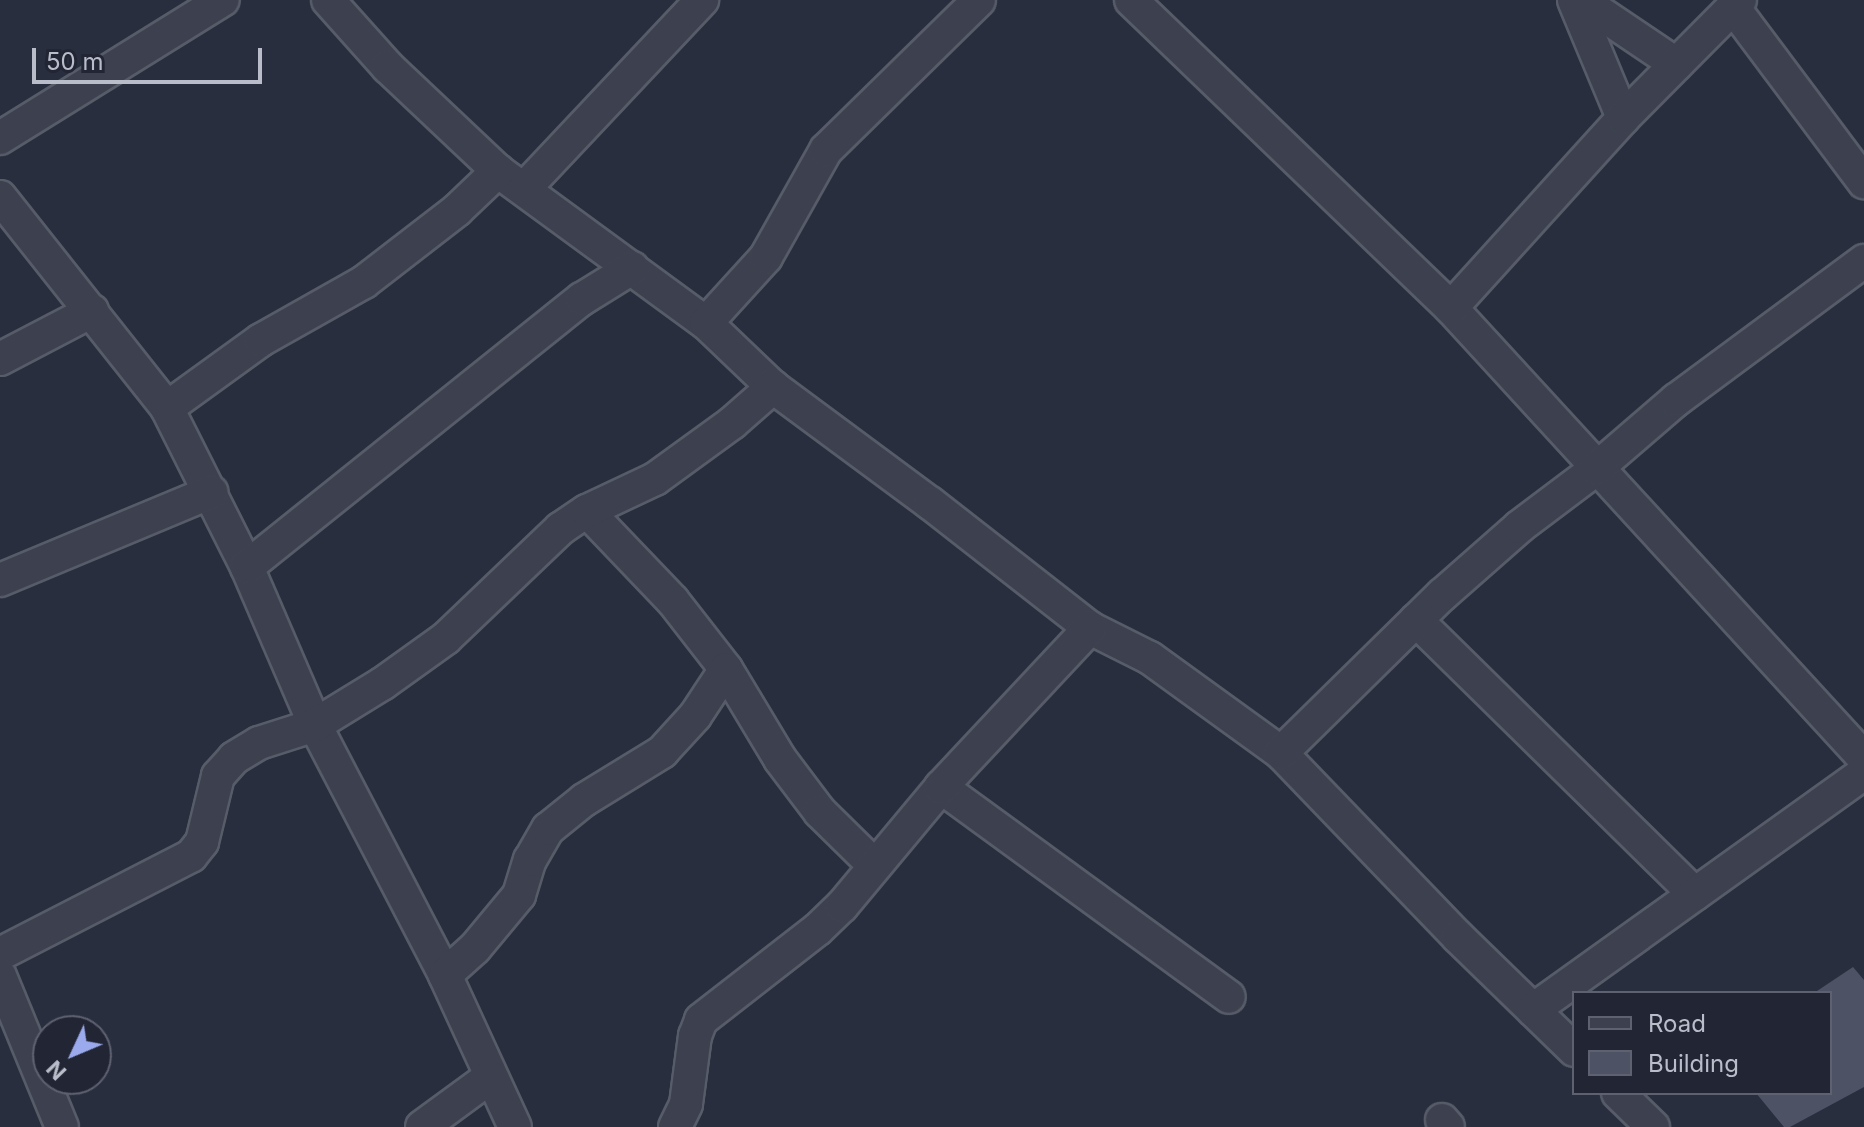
<!DOCTYPE html>
<style>
body{margin:0}
#map{position:relative;width:1864px;height:1127px;overflow:hidden;background:#292e3e;font-family:Inter,sans-serif}
div>[style]{position:absolute}
[style*='--x']{left:calc(var(--x)*1px);top:calc(var(--y)*1px);width:calc(var(--w)*1px);rotate:calc(var(--a)*1deg)}
.building>*{inset:0;background:#4d5265}
.roads{filter:drop-shadow(2px 0 #575c69) drop-shadow(-2px 0 #575c69) drop-shadow(0 2px #575c69) drop-shadow(0 -2px #575c69)}
.street>*{height:32px;margin:-16px;padding:0 16px;transform-origin:16px;border-radius:16px;background:#3d414f}
span{translate:-50% -50%;white-space:nowrap;text-align:center;line-height:1.15;-webkit-text-stroke:7px #212534;paint-order:stroke}
.legend{position:absolute;left:1572px;top:991px;width:260px;height:104px;box-sizing:border-box;background:#212534;border:2px solid #5e6170;margin:0;padding:10px 14px;list-style:none;font-size:24px;color:#b9bcc9}
.legend li{display:flex;align-items:center;gap:16px;height:40px}
.legend b{width:40px;border:2px solid #5e6170}
.north{position:absolute;left:32px;top:1015px;width:80px;height:80px;box-sizing:border-box;background:#212534;border:2px solid #5e6170;border-radius:50%;rotate:226deg;font-size:22px;font-weight:700;line-height:32px;text-align:center;color:#b9bcc9}
.north::after{content:'';display:block;margin:auto;width:28px;height:36px;background:#9aaaed;clip-path:polygon(50% 0,100% 100%,50% 72%,0 100%)}
.scale{position:absolute;left:32px;top:48px;width:230px;height:36px;box-sizing:border-box;border:4px solid #b9bcc9;border-top:0;padding-left:10px;font-size:24px;line-height:28px;white-space:nowrap;color:#b9bcc9;-webkit-text-stroke:6px #212534;paint-order:stroke}
</style>
<div id="map">
<div class="building">
<div style="clip-path:polygon(1853px 967px,1864px 980px,1864px 1087px,1790px 1127px,1784px 1127px,1756px 1093px,1830px 1093px,1830px 993px,1814px 993px)"></div>
</div>
<div class="roads">
<div class="street">
<div style="--x:328;--y:0;--w:90;--a:48.2"></div>
<div style="--x:388;--y:67;--w:151;--a:43.4"></div>
<div style="--x:498;--y:171;--w:258;--a:36.2"></div>
<div style="--x:706;--y:323;--w:93;--a:43.7"></div>
<div style="--x:773;--y:387;--w:195;--a:36.5"></div>
<div style="--x:930;--y:503;--w:203;--a:38"></div>
<div style="--x:1090;--y:628;--w:67;--a:26.6"></div>
<div style="--x:1150;--y:658;--w:162;--a:35.9"></div>
<div style="--x:1281;--y:753;--w:255;--a:46.1"></div>
<div style="--x:1458;--y:937;--w:162;--a:44.2"></div>
<div style="--x:1131;--y:0;--w:444;--a:43.9"></div>
<div style="--x:1451;--y:308;--w:611;--a:47.45"></div>
<div style="--x:1574;--y:0;--w:128;--a:67.4"></div>
<div style="--x:1581;--y:0;--w:115;--a:34"></div>
<div style="--x:1733;--y:7;--w:219;--a:53.2"></div>
<div style="--x:0;--y:138;--w:262;--a:-31.8"></div>
<div style="--x:524;--y:189;--w:260;--a:-46.7"></div>
<div style="--x:0;--y:197;--w:269;--a:51.6"></div>
<div style="--x:167;--y:408;--w:178;--a:63.3"></div>
<div style="--x:247;--y:567;--w:172;--a:66.7"></div>
<div style="--x:315;--y:725;--w:282;--a:62.5"></div>
<div style="--x:445;--y:975;--w:167;--a:65.3"></div>
<div style="--x:1451;--y:308;--w:256;--a:-47.8"></div>
<div style="--x:1623;--y:118;--w:166;--a:-45.2"></div>
<div style="--x:706;--y:323;--w:89;--a:-47.7"></div>
<div style="--x:766;--y:257;--w:123;--a:-60.7"></div>
<div style="--x:826;--y:150;--w:214;--a:-44.4"></div>
<div style="--x:0;--y:359;--w:104;--a:-27.6"></div>
<div style="--x:167;--y:408;--w:116;--a:-35.9"></div>
<div style="--x:261;--y:340;--w:118;--a:-29.4"></div>
<div style="--x:364;--y:282;--w:118;--a:-37.7"></div>
<div style="--x:457;--y:210;--w:57;--a:-43.6"></div>
<div style="--x:587;--y:511;--w:124;--a:46.3"></div>
<div style="--x:673;--y:601;--w:86;--a:52.1"></div>
<div style="--x:726;--y:669;--w:105;--a:59"></div>
<div style="--x:780;--y:759;--w:66;--a:53"></div>
<div style="--x:820;--y:812;--w:76;--a:44.5"></div>
<div style="--x:247;--y:567;--w:429;--a:-38.7"></div>
<div style="--x:582;--y:299;--w:59;--a:-31.8"></div>
<div style="--x:0;--y:580;--w:229;--a:-22.6"></div>
<div style="--x:1416;--y:620;--w:391;--a:44.5"></div>
<div style="--x:1281;--y:753;--w:226;--a:-44.5"></div>
<div style="--x:1442;--y:595;--w:103;--a:-41.4"></div>
<div style="--x:1519;--y:527;--w:96;--a:-37"></div>
<div style="--x:1596;--y:469;--w:106;--a:-40.8"></div>
<div style="--x:1676;--y:400;--w:234;--a:-36.5"></div>
<div style="--x:941;--y:787;--w:356;--a:36.1"></div>
<div style="--x:0;--y:954;--w:215;--a:-27.2"></div>
<div style="--x:191;--y:856;--w:18;--a:-52"></div>
<div style="--x:202;--y:842;--w:68;--a:-76.4"></div>
<div style="--x:218;--y:776;--w:24;--a:-48"></div>
<div style="--x:234;--y:758;--w:29;--a:-31"></div>
<div style="--x:259;--y:743;--w:59;--a:-17.8"></div>
<div style="--x:315;--y:725;--w:79;--a:-31.5"></div>
<div style="--x:382;--y:684;--w:79;--a:-35.7"></div>
<div style="--x:446;--y:638;--w:158;--a:-43.7"></div>
<div style="--x:560;--y:529;--w:32;--a:-34"></div>
<div style="--x:587;--y:511;--w:75;--a:-25.2"></div>
<div style="--x:655;--y:479;--w:95;--a:-36"></div>
<div style="--x:732;--y:423;--w:55;--a:-41.3"></div>
<div style="--x:445;--y:975;--w:40;--a:-42"></div>
<div style="--x:475;--y:948;--w:69;--a:-50.3"></div>
<div style="--x:519;--y:895;--w:37;--a:-73"></div>
<div style="--x:530;--y:860;--w:36;--a:-60"></div>
<div style="--x:548;--y:829;--w:46;--a:-38.9"></div>
<div style="--x:584;--y:800;--w:92;--a:-31.6"></div>
<div style="--x:662;--y:752;--w:49;--a:-47.5"></div>
<div style="--x:695;--y:716;--w:56;--a:-56.6"></div>
<div style="--x:0;--y:976;--w:163;--a:67.7"></div>
<div style="--x:1533;--y:1010;--w:407;--a:-35.6"></div>
<div style="--x:1618;--y:1093;--w:49;--a:44.2"></div>
<div style="--x:1442;--y:1120;--w:9;--a:49"></div>
<div style="--x:422;--y:1127;--w:84;--a:-36.3"></div>
<div style="--x:675;--y:1127;--w:25;--a:-64"></div>
<div style="--x:686;--y:1104;--w:69;--a:-82.5"></div>
<div style="--x:695;--y:1036;--w:17;--a:-69"></div>
<div style="--x:701;--y:1020;--w:148;--a:-37.9"></div>
<div style="--x:818;--y:929;--w:33;--a:-44"></div>
<div style="--x:842;--y:906;--w:155;--a:-50.2"></div>
<div style="--x:941;--y:787;--w:218;--a:-46.9"></div>
</div>
</div>
<ul class="legend">
<li><b style="height:10px;background:#3d414f"></b>Road</li>
<li><b style="height:22px;background:#4d5265"></b>Building</li>
</ul>
<div class="north">N</div>
<div class="scale">50 m</div>
</div>
